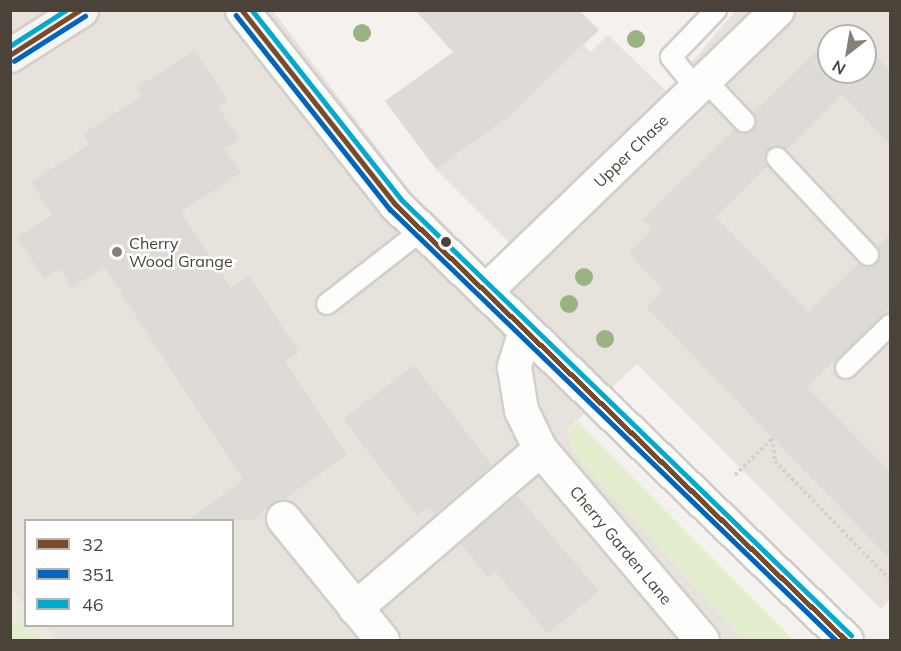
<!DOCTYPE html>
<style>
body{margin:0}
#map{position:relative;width:901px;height:651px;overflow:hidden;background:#f4f1ee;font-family:Mulish,sans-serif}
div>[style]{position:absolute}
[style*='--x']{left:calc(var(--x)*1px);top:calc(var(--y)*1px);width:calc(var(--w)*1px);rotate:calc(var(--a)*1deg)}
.residential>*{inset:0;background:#e7e3dc}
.education>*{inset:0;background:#eee9de}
.green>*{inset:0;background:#e3eece}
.parking>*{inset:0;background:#e6e2df}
.building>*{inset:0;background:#dedad6}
.path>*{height:4px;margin-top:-2px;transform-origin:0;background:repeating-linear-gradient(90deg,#d3d1cc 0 3px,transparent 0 6px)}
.roads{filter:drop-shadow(2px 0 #d2cfcb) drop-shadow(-2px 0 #d2cfcb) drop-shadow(0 2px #d2cfcb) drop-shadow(0 -2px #d2cfcb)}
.service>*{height:20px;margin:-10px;padding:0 10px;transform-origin:10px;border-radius:10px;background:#fdfdfc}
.minor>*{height:33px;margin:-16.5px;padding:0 16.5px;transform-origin:16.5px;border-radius:16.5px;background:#fdfdfc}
.tertiary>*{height:33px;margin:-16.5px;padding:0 16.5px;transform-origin:16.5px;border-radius:16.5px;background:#fdfdfc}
.secondary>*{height:33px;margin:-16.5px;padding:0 16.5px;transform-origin:16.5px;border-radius:16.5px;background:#f7f5f1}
.bus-1>*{height:4.5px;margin:-2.25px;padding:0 2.25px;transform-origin:2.25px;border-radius:2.25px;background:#7a4b2a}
.bus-2>*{height:4.5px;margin:-2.25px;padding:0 2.25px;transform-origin:2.25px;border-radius:2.25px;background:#0065bd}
.bus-3>*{height:4.5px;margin:-2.25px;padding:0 2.25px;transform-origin:2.25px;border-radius:2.25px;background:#00a9ce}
.trees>*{width:18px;height:18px;margin:-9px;border-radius:50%;background:#99b382}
.dots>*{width:16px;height:16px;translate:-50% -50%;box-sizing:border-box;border:3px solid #fff;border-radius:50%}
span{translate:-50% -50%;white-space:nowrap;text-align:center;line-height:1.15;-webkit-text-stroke:5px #fff;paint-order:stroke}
.street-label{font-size:16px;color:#4b4339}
.poi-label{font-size:16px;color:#4b4339}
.left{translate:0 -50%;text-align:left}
.frame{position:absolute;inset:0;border:12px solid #4b4339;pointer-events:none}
.legend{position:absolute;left:24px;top:519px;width:210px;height:108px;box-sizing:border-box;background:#fff;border:2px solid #b7b4b0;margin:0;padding:8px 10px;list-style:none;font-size:18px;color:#4b4339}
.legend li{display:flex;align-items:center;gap:12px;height:30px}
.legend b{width:30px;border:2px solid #b7b4b0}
.north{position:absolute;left:817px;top:24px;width:60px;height:60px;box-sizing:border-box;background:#fff;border:2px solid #b7b4b0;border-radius:50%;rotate:211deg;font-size:16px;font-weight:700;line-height:24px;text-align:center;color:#4b4339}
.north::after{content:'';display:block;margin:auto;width:21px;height:27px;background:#868078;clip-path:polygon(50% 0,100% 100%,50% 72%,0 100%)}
</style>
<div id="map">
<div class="residential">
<div style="clip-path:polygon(evenodd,11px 11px,273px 11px,410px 191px,487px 266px,667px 92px,735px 11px,890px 11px,890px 600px,881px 609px,637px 364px,568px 429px,574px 453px,743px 640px,58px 640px,44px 626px,232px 626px,232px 520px,26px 520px,25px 606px,11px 590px,11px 11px,829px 36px,865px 36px,865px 72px,829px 72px,829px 36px)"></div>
</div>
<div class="education">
<div style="clip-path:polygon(10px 590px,25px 606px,26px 626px,44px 626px,58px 640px,11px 640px)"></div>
</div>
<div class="green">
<div style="clip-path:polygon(578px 422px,793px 640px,743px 640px,574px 453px,568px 429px)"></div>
<div style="clip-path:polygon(22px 617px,26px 626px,44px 640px,11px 640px,11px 629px)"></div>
</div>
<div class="parking">
<div style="clip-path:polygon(608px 35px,667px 92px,510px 243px,436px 169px,512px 113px,584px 45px,591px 52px)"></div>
</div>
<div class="building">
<div style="clip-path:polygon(415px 10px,579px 10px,599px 30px,508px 117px,436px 169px,385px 101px,453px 52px)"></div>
<div style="clip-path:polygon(844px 24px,856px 36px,832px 36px)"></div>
<div style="clip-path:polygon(829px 39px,829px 72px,865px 72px,865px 45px,891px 71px,891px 146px,842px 95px,786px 150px,775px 146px,768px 150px,765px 160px,768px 166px,716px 217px,808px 312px,859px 263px,870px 267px,877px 263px,880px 253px,877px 247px,891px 233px,891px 306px,807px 387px,891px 472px,891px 560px,646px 307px,664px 290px,628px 253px,652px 229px,642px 220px,735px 129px,746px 133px,753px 129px,756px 119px,753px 113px)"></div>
<div style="clip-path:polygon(195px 50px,228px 100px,218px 107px,239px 139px,224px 148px,241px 173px,181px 212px,231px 288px,249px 275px,299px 352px,285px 361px,347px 455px,283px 500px,272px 503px,254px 520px,188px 520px,243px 480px,104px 267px,72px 288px,60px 269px,44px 279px,17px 237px,52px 215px,31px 182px,89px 144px,83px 134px,141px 96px,136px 88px)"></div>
<div style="clip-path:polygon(414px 365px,492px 465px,435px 514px,429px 507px,417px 516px,343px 419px)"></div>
<div style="clip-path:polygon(516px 494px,599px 591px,548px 634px,495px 571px,488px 577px,460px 543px)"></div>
</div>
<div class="path">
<div style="--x:772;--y:438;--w:23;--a:83"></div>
<div style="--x:775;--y:461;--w:165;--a:46"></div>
<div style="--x:735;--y:475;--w:52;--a:-44.2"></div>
</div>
<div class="roads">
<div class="service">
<div style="--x:705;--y:80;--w:57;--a:46.4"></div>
<div style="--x:696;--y:88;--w:40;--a:-129"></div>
<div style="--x:671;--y:57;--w:65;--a:-46.2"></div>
<div style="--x:777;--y:158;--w:133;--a:46.8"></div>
<div style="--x:327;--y:304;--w:120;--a:-37.9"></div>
<div style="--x:846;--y:368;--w:62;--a:-44.3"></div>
</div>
<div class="minor">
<div style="--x:485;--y:291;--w:405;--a:-43.9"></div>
<div style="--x:525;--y:330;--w:39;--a:107"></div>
<div style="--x:514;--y:367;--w:44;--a:80.8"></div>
<div style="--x:521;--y:410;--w:43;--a:64"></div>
<div style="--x:540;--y:449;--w:250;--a:49.7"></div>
<div style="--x:283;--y:518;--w:157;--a:50.9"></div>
<div style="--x:355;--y:608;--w:244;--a:-40.7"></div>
</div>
<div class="tertiary">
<div style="--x:242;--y:10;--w:247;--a:51.7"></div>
<div style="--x:395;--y:204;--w:627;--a:44.03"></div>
</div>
<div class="secondary">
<div style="--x:10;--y:55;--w:84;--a:-32.4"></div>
</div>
</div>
<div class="bus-1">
<div style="--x:242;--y:10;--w:247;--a:51.7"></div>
<div style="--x:395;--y:204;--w:627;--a:44.03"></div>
<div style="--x:10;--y:55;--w:83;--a:-32.7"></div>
</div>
<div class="bus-2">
<div style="--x:236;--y:15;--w:248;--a:51.6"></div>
<div style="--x:390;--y:209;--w:620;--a:44.02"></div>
<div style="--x:14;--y:61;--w:84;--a:-32.4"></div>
</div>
<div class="bus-3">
<div style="--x:252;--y:10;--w:241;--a:51.7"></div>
<div style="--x:401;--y:199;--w:627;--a:44.09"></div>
<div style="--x:10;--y:46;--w:67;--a:-32.7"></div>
</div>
<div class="trees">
<div style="left:362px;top:33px"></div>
<div style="left:636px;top:39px"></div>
<div style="left:584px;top:277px"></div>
<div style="left:569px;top:304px"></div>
<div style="left:605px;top:339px"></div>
</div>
<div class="dots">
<div style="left:446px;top:242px;background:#4b4339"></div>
<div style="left:117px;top:252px;background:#868078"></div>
</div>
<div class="street-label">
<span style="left:631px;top:151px;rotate:-44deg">Upper Chase</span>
<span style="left:621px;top:545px;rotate:50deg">Cherry Garden Lane</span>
</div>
<div class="poi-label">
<span class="left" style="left:129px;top:252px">Cherry<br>Wood Grange</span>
</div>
<div class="frame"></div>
<ul class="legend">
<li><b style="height:8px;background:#7a4b2a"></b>32</li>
<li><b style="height:8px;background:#0065bd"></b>351</li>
<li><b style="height:8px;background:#00a9ce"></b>46</li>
</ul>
<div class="north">N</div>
</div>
